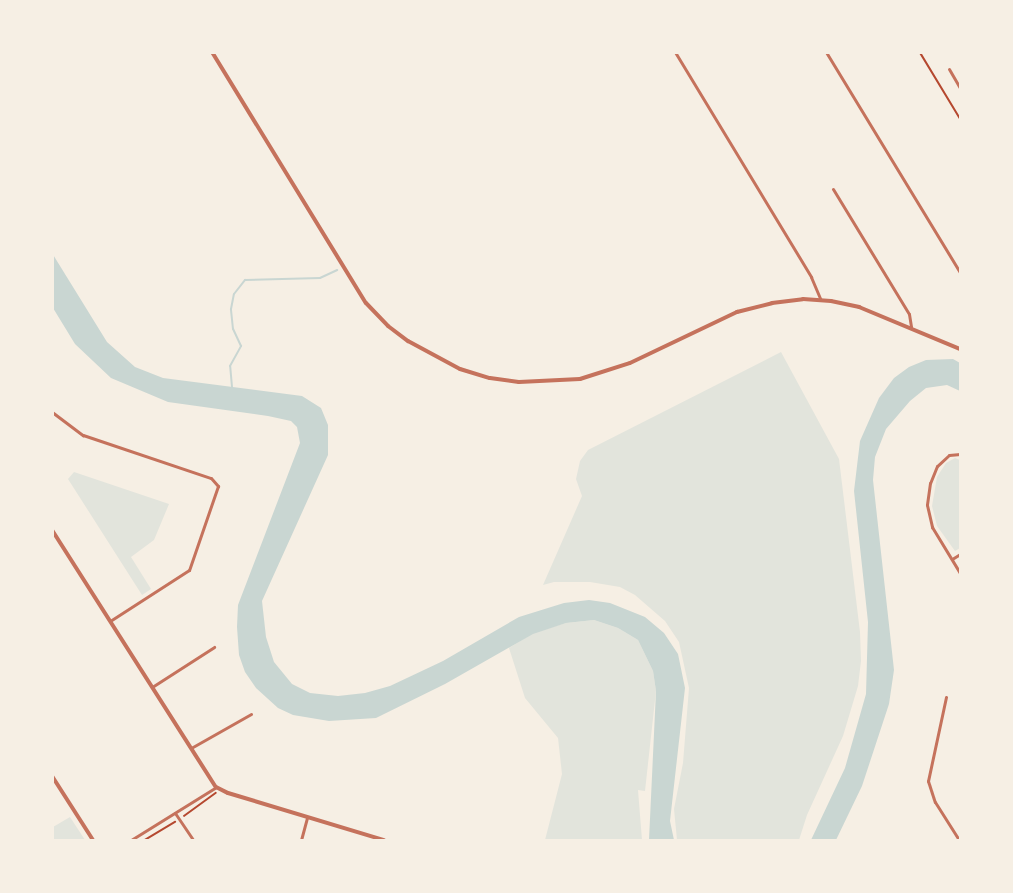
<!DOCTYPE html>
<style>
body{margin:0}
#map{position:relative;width:1013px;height:893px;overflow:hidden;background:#f6efe4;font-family:Spectral,serif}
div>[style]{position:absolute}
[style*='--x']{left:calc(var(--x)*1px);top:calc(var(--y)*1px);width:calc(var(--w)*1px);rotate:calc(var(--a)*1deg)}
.green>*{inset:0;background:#e2e4dc}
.water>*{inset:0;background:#c9d6d2}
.stream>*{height:2px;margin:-1px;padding:0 1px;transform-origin:1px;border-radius:1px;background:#c9d6d2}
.path>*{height:1.5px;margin:-0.75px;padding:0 0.75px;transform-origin:0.75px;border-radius:0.75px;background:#b5482f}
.minor>*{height:3px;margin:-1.5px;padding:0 1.5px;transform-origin:1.5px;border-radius:1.5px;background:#c5725c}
.tertiary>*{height:4px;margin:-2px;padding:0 2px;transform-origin:2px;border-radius:2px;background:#c5725c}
span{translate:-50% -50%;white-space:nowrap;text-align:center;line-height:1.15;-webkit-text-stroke:6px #f6efe4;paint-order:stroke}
.frame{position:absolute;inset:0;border:54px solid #f6efe4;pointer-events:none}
</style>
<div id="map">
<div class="green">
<div style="clip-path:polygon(781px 352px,839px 459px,860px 632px,861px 661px,858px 686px,843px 736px,807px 815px,799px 840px,677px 840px,674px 809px,683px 763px,689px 688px,679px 642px,665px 621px,635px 595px,620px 587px,590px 582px,554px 582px,543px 585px,582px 496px,576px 479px,580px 461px,588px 450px)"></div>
<div style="clip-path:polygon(955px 458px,960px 460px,960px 548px,955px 551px,937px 526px,932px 506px,937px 477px,946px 463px)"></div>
<div style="clip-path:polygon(74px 472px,169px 504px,154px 540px,131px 557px,151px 589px,142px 595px,68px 479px)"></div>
<div style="clip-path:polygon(594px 620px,618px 628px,638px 640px,653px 671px,656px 691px,645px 791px,638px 790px,642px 840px,545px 840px,562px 774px,558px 738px,525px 698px,509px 648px,535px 632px,566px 623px)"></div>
<div style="clip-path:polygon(70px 817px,85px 840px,53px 840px,53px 827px)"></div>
</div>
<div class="water">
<div style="clip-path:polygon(52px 253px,107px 342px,135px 367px,163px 378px,302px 396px,321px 408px,328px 425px,328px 455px,262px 601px,266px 637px,274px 662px,292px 684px,310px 693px,338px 696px,365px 693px,390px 686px,443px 661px,519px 617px,564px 603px,589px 600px,610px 603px,645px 617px,664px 633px,678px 654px,685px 688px,670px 821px,674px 840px,649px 840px,656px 691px,653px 671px,638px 640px,618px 628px,594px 620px,566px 623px,533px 634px,445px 684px,376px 718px,329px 721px,293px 715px,278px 708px,256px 688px,245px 672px,239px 655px,237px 627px,238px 605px,300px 443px,297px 427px,291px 421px,268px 416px,168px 402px,111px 378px,75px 344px,53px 308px)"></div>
<div style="clip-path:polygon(953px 359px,960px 363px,960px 391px,947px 385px,926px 388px,910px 401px,886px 429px,875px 457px,873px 480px,894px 670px,889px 704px,862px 786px,836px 840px,811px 840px,845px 768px,866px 694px,868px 622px,854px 491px,860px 441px,879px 398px,894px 378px,909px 367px,926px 360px)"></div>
</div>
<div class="stream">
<div style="--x:232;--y:387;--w:21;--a:-95"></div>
<div style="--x:230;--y:366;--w:23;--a:-61"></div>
<div style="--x:241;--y:346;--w:19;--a:-115"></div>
<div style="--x:233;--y:329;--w:20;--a:-96"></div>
<div style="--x:231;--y:309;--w:15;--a:-79"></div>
<div style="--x:234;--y:294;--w:18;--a:-52"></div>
<div style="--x:245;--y:280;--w:75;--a:-1.5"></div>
<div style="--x:320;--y:278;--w:19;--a:-25"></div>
</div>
<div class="path">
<div style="--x:920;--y:52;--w:77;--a:58.8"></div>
<div style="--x:184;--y:816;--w:39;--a:-36"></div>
<div style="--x:145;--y:840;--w:35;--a:-31"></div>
</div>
<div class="minor">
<div style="--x:675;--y:52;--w:263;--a:58.8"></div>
<div style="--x:811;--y:277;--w:25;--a:67"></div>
<div style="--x:826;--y:52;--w:258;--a:58.7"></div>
<div style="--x:949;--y:69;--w:22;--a:60"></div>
<div style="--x:833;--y:189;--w:146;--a:58.7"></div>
<div style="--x:909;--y:314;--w:13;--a:81"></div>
<div style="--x:52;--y:412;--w:39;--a:37"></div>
<div style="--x:83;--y:435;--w:135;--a:18.6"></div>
<div style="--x:211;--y:478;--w:11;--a:49"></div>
<div style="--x:218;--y:486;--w:89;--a:109"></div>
<div style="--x:189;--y:570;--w:94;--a:147.2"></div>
<div style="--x:960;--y:454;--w:11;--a:175"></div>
<div style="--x:949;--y:455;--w:16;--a:137"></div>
<div style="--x:937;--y:466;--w:18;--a:112"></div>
<div style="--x:930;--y:483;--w:22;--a:98"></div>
<div style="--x:927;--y:505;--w:23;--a:77"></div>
<div style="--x:932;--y:527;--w:54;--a:58.7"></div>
<div style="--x:952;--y:559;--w:9;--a:-32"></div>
<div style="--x:152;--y:687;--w:74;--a:-32.8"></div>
<div style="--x:946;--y:697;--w:86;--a:102.1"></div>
<div style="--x:928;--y:781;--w:22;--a:72"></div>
<div style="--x:935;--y:802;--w:45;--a:57.7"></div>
<div style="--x:191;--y:748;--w:69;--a:-29.5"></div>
<div style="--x:175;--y:813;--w:32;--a:56"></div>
<div style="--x:131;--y:840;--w:100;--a:-31.9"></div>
<div style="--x:301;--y:840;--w:23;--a:-75"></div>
</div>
<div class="tertiary">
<div style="--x:212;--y:52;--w:294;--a:58.5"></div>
<div style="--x:366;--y:303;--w:32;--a:46"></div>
<div style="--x:388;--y:326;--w:25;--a:37"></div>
<div style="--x:408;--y:341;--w:59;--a:28.3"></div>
<div style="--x:460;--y:369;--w:31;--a:17"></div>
<div style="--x:490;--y:378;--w:29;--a:8"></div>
<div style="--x:519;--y:382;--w:61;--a:-2.8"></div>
<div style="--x:580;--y:379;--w:52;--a:-17.7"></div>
<div style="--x:630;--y:363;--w:119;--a:-25.5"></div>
<div style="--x:737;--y:312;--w:36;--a:-14"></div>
<div style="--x:772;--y:303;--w:31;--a:-7"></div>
<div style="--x:803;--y:299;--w:28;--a:4"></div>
<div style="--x:831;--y:301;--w:29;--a:12"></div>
<div style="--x:859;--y:307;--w:109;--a:22.6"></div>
<div style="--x:52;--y:530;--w:305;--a:57.5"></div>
<div style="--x:216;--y:787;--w:13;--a:27"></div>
<div style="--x:228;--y:793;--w:163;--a:16.8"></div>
<div style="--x:52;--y:776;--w:76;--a:57.4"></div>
</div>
<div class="frame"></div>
</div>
